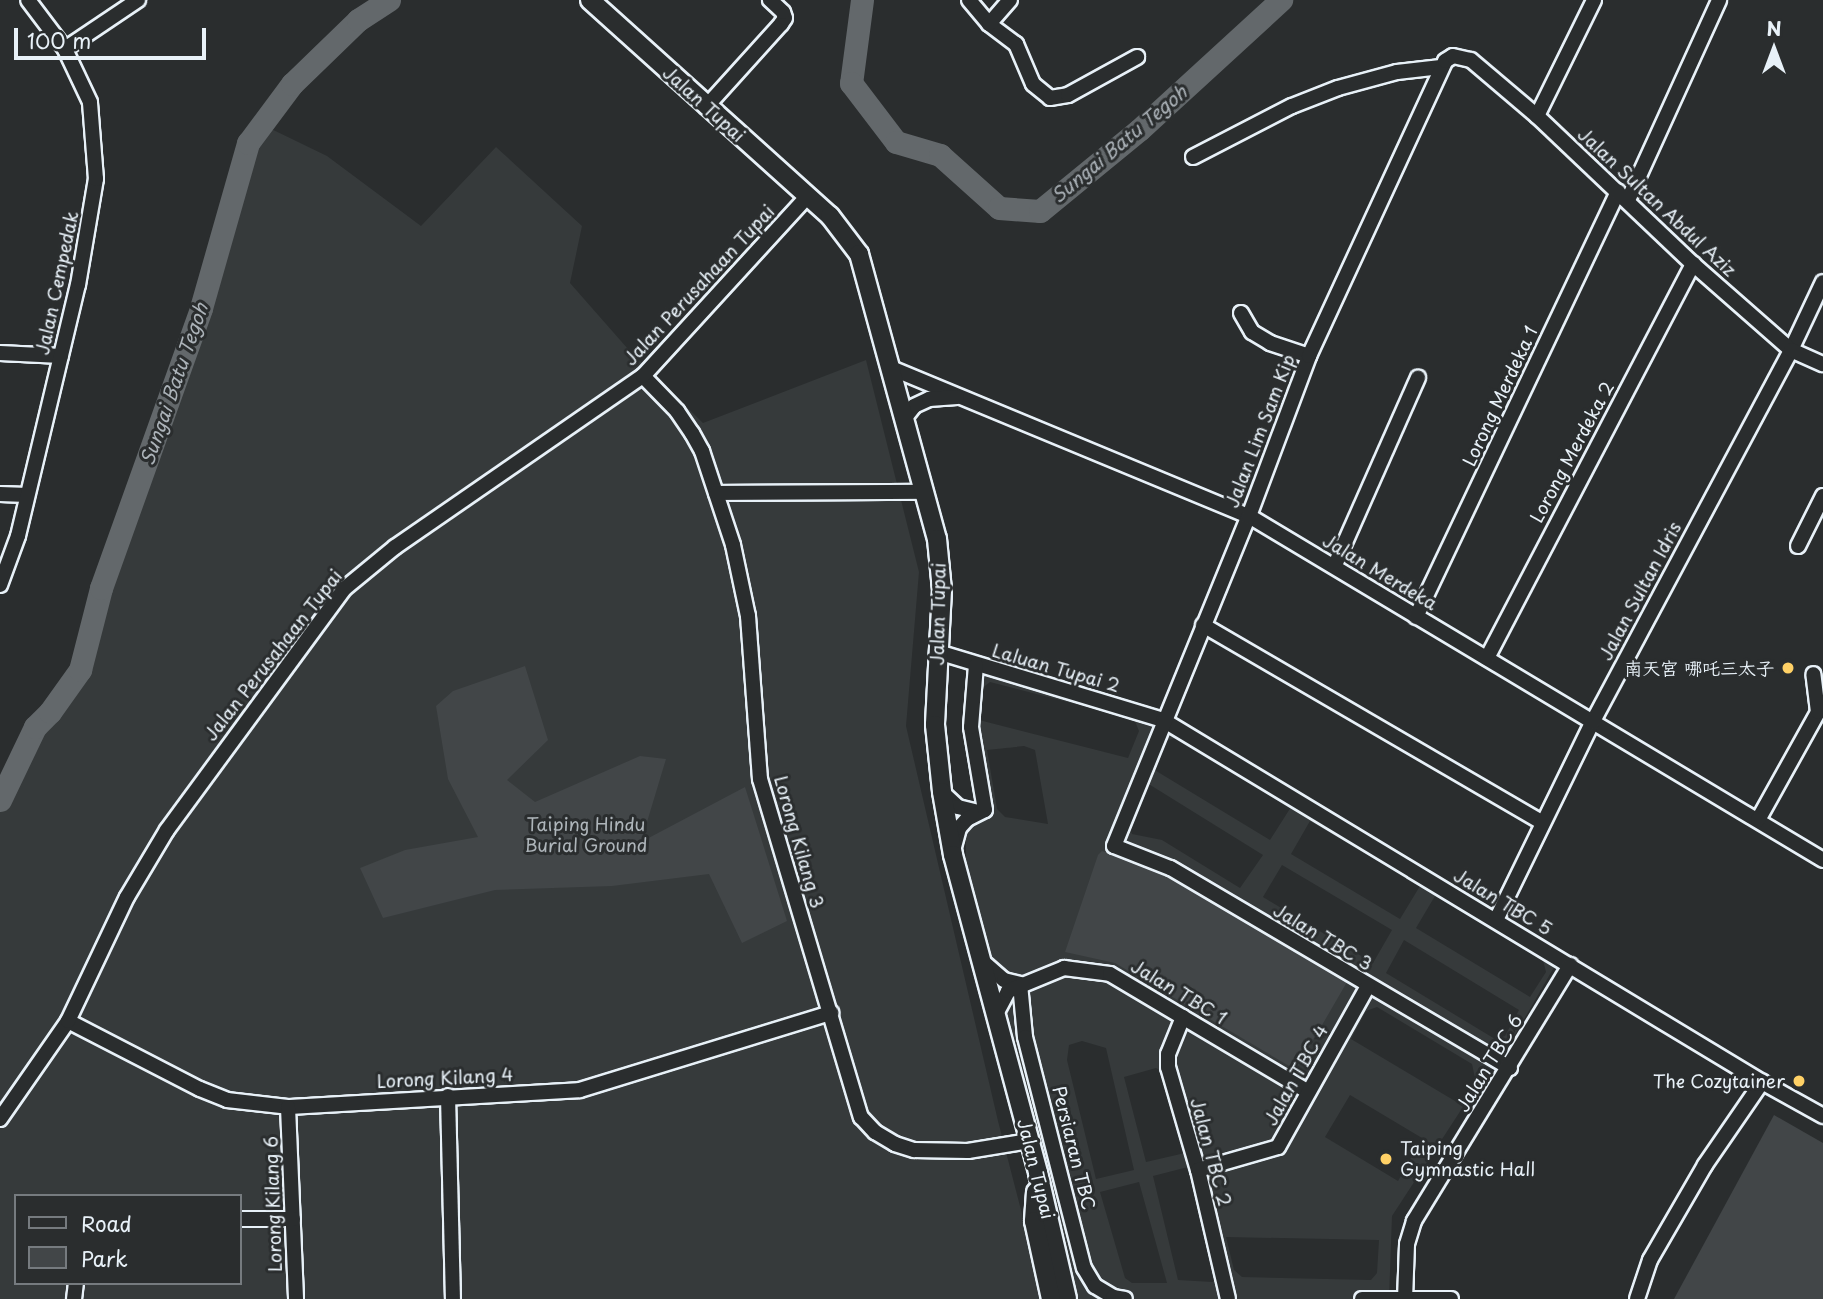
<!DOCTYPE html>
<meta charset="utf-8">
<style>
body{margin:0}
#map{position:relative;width:1823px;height:1299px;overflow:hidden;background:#2a2d2e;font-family:"Playpen Sans","LXGW WenKai TC",sans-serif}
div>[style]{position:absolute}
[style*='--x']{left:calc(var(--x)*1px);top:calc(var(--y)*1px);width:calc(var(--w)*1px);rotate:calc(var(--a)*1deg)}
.built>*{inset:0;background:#363a3b}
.green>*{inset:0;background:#424648}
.river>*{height:23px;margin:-11.5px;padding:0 11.5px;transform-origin:11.5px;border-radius:11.5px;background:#63686b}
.roads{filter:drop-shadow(2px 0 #e8f1f8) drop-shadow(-2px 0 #e8f1f8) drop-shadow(0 2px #e8f1f8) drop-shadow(0 -2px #e8f1f8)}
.minor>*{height:14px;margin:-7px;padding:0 7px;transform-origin:7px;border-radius:7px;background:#2a2d2e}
.major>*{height:18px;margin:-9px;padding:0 9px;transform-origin:9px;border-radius:9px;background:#2a2d2e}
.dots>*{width:19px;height:19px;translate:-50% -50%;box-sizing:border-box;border:4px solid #2a2d2e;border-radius:50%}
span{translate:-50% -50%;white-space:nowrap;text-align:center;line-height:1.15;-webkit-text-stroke:6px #2a2d2e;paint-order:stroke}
.street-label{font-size:18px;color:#e8f1f8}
.poi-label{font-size:18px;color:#e8f1f8}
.right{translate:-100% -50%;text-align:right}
.left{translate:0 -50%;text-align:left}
.park-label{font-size:18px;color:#aeb5ba}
.water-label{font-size:19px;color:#acb3b9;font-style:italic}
.legend{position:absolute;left:14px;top:1194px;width:228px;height:91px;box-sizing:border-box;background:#2a2d2e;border:2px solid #767b7f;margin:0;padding:9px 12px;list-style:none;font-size:21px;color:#e8f1f8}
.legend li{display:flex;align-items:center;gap:14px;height:35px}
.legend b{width:35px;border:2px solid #767b7f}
.north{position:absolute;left:1739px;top:14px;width:70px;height:70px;-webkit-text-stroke:5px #2a2d2e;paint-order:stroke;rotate:0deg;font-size:19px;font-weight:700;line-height:28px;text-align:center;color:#e8f1f8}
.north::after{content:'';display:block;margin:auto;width:24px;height:32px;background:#e8f1f8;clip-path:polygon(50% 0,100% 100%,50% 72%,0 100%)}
.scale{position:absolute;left:14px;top:28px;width:192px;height:32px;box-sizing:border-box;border:4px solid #e8f1f8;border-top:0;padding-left:9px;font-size:21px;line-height:24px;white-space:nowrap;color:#e8f1f8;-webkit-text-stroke:5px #2a2d2e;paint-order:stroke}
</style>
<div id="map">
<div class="built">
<div style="clip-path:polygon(evenodd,261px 124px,327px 156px,421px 226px,496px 147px,582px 226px,570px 283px,628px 349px,703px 423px,866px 360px,919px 572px,906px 726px,998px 1121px,1044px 1299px,0 1299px,0 808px,50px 712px,80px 670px,261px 124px,16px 1196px,240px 1196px,240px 1283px,16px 1283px,16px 1196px)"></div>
<div style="clip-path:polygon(evenodd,978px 672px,1142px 717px,1160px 725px,1557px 962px,1507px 1049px,1461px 1110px,1392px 1216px,1389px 1299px,1075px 1299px,966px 867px,966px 827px,989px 814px,973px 734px,978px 672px,990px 682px,1134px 719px,1139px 731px,1128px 758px,979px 720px,981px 689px,990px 682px,978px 672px,1176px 738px,1291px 807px,1270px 840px,1153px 769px,1164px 741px,1176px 738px,978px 672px,1024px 746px,1035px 750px,1048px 824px,1005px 817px,997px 809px,987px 750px,1024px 746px,978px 672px,1147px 783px,1263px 855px,1240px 888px,1162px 840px,1132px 834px,1130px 829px,1147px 783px,978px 672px,1310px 821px,1420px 886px,1400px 919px,1291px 854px,1310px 821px,978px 672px,1282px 865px,1392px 930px,1373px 963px,1263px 897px,1282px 865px,978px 672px,1435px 896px,1543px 960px,1546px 972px,1530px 997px,1416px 928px,1435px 896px,978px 672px,1404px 940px,1519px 1010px,1505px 1036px,1495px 1039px,1386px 973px,1404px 940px,978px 672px,1377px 1007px,1472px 1064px,1475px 1078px,1460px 1104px,1351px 1039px,1366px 1011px,1377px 1007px,978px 672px,1082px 1041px,1106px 1048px,1134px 1170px,1096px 1179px,1067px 1060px,1069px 1045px,1082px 1041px,978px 672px,1156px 1068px,1163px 1072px,1185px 1153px,1146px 1162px,1124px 1077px,1156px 1068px,978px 672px,1350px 1095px,1422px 1138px,1398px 1181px,1325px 1137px,1350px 1095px,978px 672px,1192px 1166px,1218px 1269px,1213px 1282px,1178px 1280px,1153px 1176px,1192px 1166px,978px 672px,1139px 1182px,1167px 1283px,1132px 1283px,1125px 1278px,1100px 1192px,1139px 1182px,978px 672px,1226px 1237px,1379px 1240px,1377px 1273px,1371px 1280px,1242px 1277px,1234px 1270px,1226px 1237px)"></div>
</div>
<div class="green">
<div style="clip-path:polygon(525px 666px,548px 740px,507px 780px,535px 802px,640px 756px,666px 759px,641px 842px,745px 787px,787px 921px,742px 943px,709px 874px,612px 886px,495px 890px,383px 918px,360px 868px,405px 850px,478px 837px,448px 779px,436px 706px,453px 691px)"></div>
<div style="clip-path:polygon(1102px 851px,1167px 872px,1347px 982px,1296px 1070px,1115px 963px,1065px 952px,1098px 855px)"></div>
<div style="clip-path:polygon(1774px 1115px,1823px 1143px,1823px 1299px,1674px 1299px)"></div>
</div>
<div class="river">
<div style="--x:862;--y:0;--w:84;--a:97.5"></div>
<div style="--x:851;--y:83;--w:74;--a:52.7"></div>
<div style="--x:896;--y:142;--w:46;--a:16.5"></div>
<div style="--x:940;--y:155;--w:79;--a:41.9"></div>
<div style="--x:999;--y:208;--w:41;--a:4.2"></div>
<div style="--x:1040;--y:211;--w:128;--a:-39.3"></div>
<div style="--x:1139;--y:130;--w:193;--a:-42.5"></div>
<div style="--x:0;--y:800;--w:81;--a:-64.4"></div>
<div style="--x:35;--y:727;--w:21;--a:-45"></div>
<div style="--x:50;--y:712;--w:52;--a:-54.5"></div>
<div style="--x:80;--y:670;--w:85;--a:-75.6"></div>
<div style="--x:101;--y:588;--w:297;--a:-70.3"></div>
<div style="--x:201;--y:308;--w:172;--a:-74.1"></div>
<div style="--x:248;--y:143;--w:74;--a:-53.3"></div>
<div style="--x:292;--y:84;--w:92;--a:-44.1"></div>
<div style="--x:358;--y:20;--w:37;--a:-33"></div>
</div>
<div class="roads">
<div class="minor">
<div style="--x:969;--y:0;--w:31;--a:50"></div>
<div style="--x:989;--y:24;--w:34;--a:37"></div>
<div style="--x:1016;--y:44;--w:43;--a:67"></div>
<div style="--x:1033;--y:84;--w:22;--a:39"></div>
<div style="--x:1050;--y:98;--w:18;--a:-9"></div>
<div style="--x:1068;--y:95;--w:79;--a:-28.8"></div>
<div style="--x:989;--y:24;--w:32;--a:-49"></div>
<div style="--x:65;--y:49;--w:88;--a:-33.9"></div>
<div style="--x:706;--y:107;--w:112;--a:-47.9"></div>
<div style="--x:781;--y:24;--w:7;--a:-56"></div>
<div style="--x:785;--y:18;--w:6;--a:-108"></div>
<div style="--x:783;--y:12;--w:18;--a:-137"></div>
<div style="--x:1537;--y:116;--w:129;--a:-63.8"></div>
<div style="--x:1193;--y:157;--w:111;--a:-27.3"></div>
<div style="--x:1292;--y:106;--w:49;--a:-21.4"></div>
<div style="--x:1338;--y:88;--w:61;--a:-15.2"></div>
<div style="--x:1397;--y:72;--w:44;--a:-6.5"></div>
<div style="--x:1628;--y:200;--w:220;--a:-65.5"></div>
<div style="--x:1241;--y:313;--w:22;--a:60"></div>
<div style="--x:1252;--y:332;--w:21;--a:31"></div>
<div style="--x:1270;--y:343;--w:41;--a:18.4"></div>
<div style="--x:0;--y:353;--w:61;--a:2.8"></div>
<div style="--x:891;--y:368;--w:387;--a:22.5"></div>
<div style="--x:1249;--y:516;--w:669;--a:30.93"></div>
<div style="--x:643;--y:376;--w:49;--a:45.8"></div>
<div style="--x:677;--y:411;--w:27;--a:56"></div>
<div style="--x:692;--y:433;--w:21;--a:61"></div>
<div style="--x:702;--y:451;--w:99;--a:71.7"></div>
<div style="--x:733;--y:545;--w:73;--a:78.1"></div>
<div style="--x:748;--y:616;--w:163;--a:85.8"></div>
<div style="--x:760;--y:779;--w:353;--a:73.4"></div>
<div style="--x:861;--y:1117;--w:21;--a:47"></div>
<div style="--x:875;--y:1132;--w:23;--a:31"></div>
<div style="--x:895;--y:1144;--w:20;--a:18"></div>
<div style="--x:914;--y:1150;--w:54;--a:1.1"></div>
<div style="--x:968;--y:1151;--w:62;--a:-9.3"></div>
<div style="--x:904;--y:419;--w:16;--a:-52"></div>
<div style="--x:914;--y:406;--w:17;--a:-25"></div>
<div style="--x:929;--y:399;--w:28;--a:-4"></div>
<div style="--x:716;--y:493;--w:209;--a:-0.3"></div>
<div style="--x:0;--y:494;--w:27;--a:2"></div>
<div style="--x:1798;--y:546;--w:56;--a:-63.4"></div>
<div style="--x:1335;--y:565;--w:205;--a:-66.1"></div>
<div style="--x:0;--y:585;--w:52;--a:-69.8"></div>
<div style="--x:18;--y:536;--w:258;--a:-76.6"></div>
<div style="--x:78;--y:285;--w:108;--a:-80.4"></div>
<div style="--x:96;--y:179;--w:77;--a:-94.5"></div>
<div style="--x:90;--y:102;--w:59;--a:-115.3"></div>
<div style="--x:65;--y:49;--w:61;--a:-127.1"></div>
<div style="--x:1416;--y:617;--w:471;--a:-64.6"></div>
<div style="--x:1203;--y:625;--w:393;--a:30.2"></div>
<div style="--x:938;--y:652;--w:235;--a:16.8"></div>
<div style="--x:1163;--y:720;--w:700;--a:31.15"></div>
<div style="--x:1762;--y:1082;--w:70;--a:29.1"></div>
<div style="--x:1487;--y:658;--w:445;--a:-62.4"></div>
<div style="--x:942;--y:792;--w:22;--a:43"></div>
<div style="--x:958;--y:807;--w:21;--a:14"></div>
<div style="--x:1758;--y:820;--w:124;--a:-60.9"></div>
<div style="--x:1818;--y:712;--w:38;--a:-97"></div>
<div style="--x:954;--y:847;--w:20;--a:-75"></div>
<div style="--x:959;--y:828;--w:12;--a:-48"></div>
<div style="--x:967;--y:819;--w:20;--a:-27"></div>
<div style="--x:985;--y:810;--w:84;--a:-99.6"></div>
<div style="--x:971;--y:727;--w:62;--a:-85.4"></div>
<div style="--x:1496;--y:920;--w:219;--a:-64"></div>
<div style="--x:1592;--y:723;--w:423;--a:-61.9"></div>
<div style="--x:1791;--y:350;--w:75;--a:-64.8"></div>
<div style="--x:981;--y:960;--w:30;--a:41"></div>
<div style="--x:1004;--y:980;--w:16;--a:14"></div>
<div style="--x:1020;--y:984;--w:53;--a:84.6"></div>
<div style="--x:1025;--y:1037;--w:238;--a:75.7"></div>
<div style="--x:1084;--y:1268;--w:21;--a:59"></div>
<div style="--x:1095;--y:1286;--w:21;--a:31"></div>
<div style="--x:1113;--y:1297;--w:12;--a:9"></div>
<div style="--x:996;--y:1014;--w:26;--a:-62"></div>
<div style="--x:1008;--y:991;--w:61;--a:-22.3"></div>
<div style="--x:1064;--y:968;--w:46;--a:7.4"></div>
<div style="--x:1110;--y:974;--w:229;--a:30.7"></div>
<div style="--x:1183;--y:1017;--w:40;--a:112"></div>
<div style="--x:1168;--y:1054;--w:13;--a:90"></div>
<div style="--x:1168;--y:1067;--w:107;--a:73.8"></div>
<div style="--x:1198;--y:1170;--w:132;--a:76.9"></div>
<div style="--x:68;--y:1021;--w:148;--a:27.3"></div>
<div style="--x:200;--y:1089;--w:29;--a:22"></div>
<div style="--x:227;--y:1100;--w:61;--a:6.5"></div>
<div style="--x:288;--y:1107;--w:292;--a:-3.3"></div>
<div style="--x:580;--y:1090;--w:263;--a:-17.1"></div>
<div style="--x:1510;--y:1068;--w:394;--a:-149.5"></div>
<div style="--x:1170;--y:868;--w:60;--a:-158.6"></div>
<div style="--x:1114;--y:846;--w:357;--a:-67.8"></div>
<div style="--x:1249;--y:516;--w:171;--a:-69.4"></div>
<div style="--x:1309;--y:356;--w:325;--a:-65.2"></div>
<div style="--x:1445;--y:61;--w:9;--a:-32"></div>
<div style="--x:1453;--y:56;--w:18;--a:13"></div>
<div style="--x:1471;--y:60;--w:87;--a:40.3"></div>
<div style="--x:1537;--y:116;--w:215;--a:43.5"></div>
<div style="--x:1693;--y:264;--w:130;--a:41.3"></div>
<div style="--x:1791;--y:350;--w:35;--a:24"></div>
<div style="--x:448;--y:1096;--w:203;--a:88.6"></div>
<div style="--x:288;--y:1107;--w:192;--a:87.6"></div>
<div style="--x:0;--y:1119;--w:119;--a:-55.2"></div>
<div style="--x:68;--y:1021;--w:137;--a:-64.6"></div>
<div style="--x:127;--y:897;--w:78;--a:-59.2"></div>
<div style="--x:167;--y:830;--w:299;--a:-53.7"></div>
<div style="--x:344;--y:589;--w:66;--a:-39.5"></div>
<div style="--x:395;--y:547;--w:301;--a:-34.6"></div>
<div style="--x:643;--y:376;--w:243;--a:-47.5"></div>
<div style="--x:1198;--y:1170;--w:83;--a:-16"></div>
<div style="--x:1278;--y:1147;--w:184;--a:-60.8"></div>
<div style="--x:240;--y:1219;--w:53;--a:0"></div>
<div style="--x:74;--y:1299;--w:16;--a:-83"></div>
<div style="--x:1362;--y:1299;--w:89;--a:0"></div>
<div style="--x:1405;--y:1299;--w:55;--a:-87.9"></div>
<div style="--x:1407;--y:1244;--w:24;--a:-73"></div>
<div style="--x:1414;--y:1221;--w:300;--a:-58.6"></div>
<div style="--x:1637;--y:1299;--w:41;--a:-71.6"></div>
<div style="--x:1650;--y:1260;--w:110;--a:-59.9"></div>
<div style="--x:1705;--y:1165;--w:101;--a:-55.5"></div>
</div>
<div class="major">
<div style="--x:590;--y:0;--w:323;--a:42"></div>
<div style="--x:830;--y:216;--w:48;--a:52.7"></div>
<div style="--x:859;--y:254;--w:295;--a:74.7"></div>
<div style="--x:937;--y:539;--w:51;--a:84.4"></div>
<div style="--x:942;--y:590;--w:135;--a:93"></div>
<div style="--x:935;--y:725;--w:67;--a:84"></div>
<div style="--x:942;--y:792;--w:64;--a:80.1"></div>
<div style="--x:953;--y:855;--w:329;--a:75"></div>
<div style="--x:1038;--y:1173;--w:129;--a:77"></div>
<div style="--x:1036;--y:1192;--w:29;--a:94"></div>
<div style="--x:1034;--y:1221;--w:80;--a:77.7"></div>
</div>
</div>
<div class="dots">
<div style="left:1788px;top:668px;background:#ffd166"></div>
<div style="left:1799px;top:1081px;background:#ffd166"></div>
<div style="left:1386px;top:1159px;background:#ffd166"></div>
</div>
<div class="street-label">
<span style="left:704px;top:104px;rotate:42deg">Jalan Tupai</span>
<span style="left:1657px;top:202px;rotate:43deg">Jalan Sultan Abdul Aziz</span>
<span style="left:57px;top:283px;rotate:-78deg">Jalan Cempedak</span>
<span style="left:699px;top:285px;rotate:-47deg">Jalan Perusahaan Tupai</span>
<span style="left:1500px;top:396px;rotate:-65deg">Lorong Merdeka 1</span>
<span style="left:1260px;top:431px;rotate:-69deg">Jalan Lim Sam Kip</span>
<span style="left:1572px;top:452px;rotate:-62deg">Lorong Merdeka 2</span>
<span style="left:1380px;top:572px;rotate:31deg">Jalan Merdeka</span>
<span style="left:1640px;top:591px;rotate:-62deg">Jalan Sultan Idris</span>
<span style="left:938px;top:614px;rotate:-89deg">Jalan Tupai</span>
<span style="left:273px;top:655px;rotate:-52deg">Jalan Perusahaan Tupai</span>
<span style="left:1056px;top:668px;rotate:16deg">Laluan Tupai 2</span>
<span style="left:799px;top:842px;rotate:74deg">Lorong Kilang 3</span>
<span style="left:1503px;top:902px;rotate:31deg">Jalan TBC 5</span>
<span style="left:1323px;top:937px;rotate:31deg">Jalan TBC 3</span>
<span style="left:1179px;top:992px;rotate:31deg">Jalan TBC 1</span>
<span style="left:1489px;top:1063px;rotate:-59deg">Jalan TBC 6</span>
<span style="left:1296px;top:1075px;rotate:-61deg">Jalan TBC 4</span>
<span style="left:445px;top:1078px;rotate:-3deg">Lorong Kilang 4</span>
<span style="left:1074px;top:1148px;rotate:76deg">Persiaran TBC</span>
<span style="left:1211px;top:1152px;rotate:75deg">Jalan TBC 2</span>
<span style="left:1036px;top:1169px;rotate:76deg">Jalan Tupai</span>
<span style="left:273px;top:1204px;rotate:-92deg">Lorong Kilang 6</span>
</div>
<div class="poi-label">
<span class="right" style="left:1774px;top:668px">南天宫 哪吒三太子</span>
<span class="right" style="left:1785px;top:1081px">The Cozytainer</span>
<span class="left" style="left:1400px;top:1159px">Taiping<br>Gymnastic Hall</span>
</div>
<div class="park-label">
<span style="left:586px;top:835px">Taiping Hindu<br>Burial Ground</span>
</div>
<div class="water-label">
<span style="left:1119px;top:144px;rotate:-40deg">Sungai Batu Tegoh</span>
<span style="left:174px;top:384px;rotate:-71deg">Sungai Batu Tegoh</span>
</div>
<ul class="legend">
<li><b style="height:9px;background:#2a2d2e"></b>Road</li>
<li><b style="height:19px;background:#424648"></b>Park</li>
</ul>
<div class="north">N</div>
<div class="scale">100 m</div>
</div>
